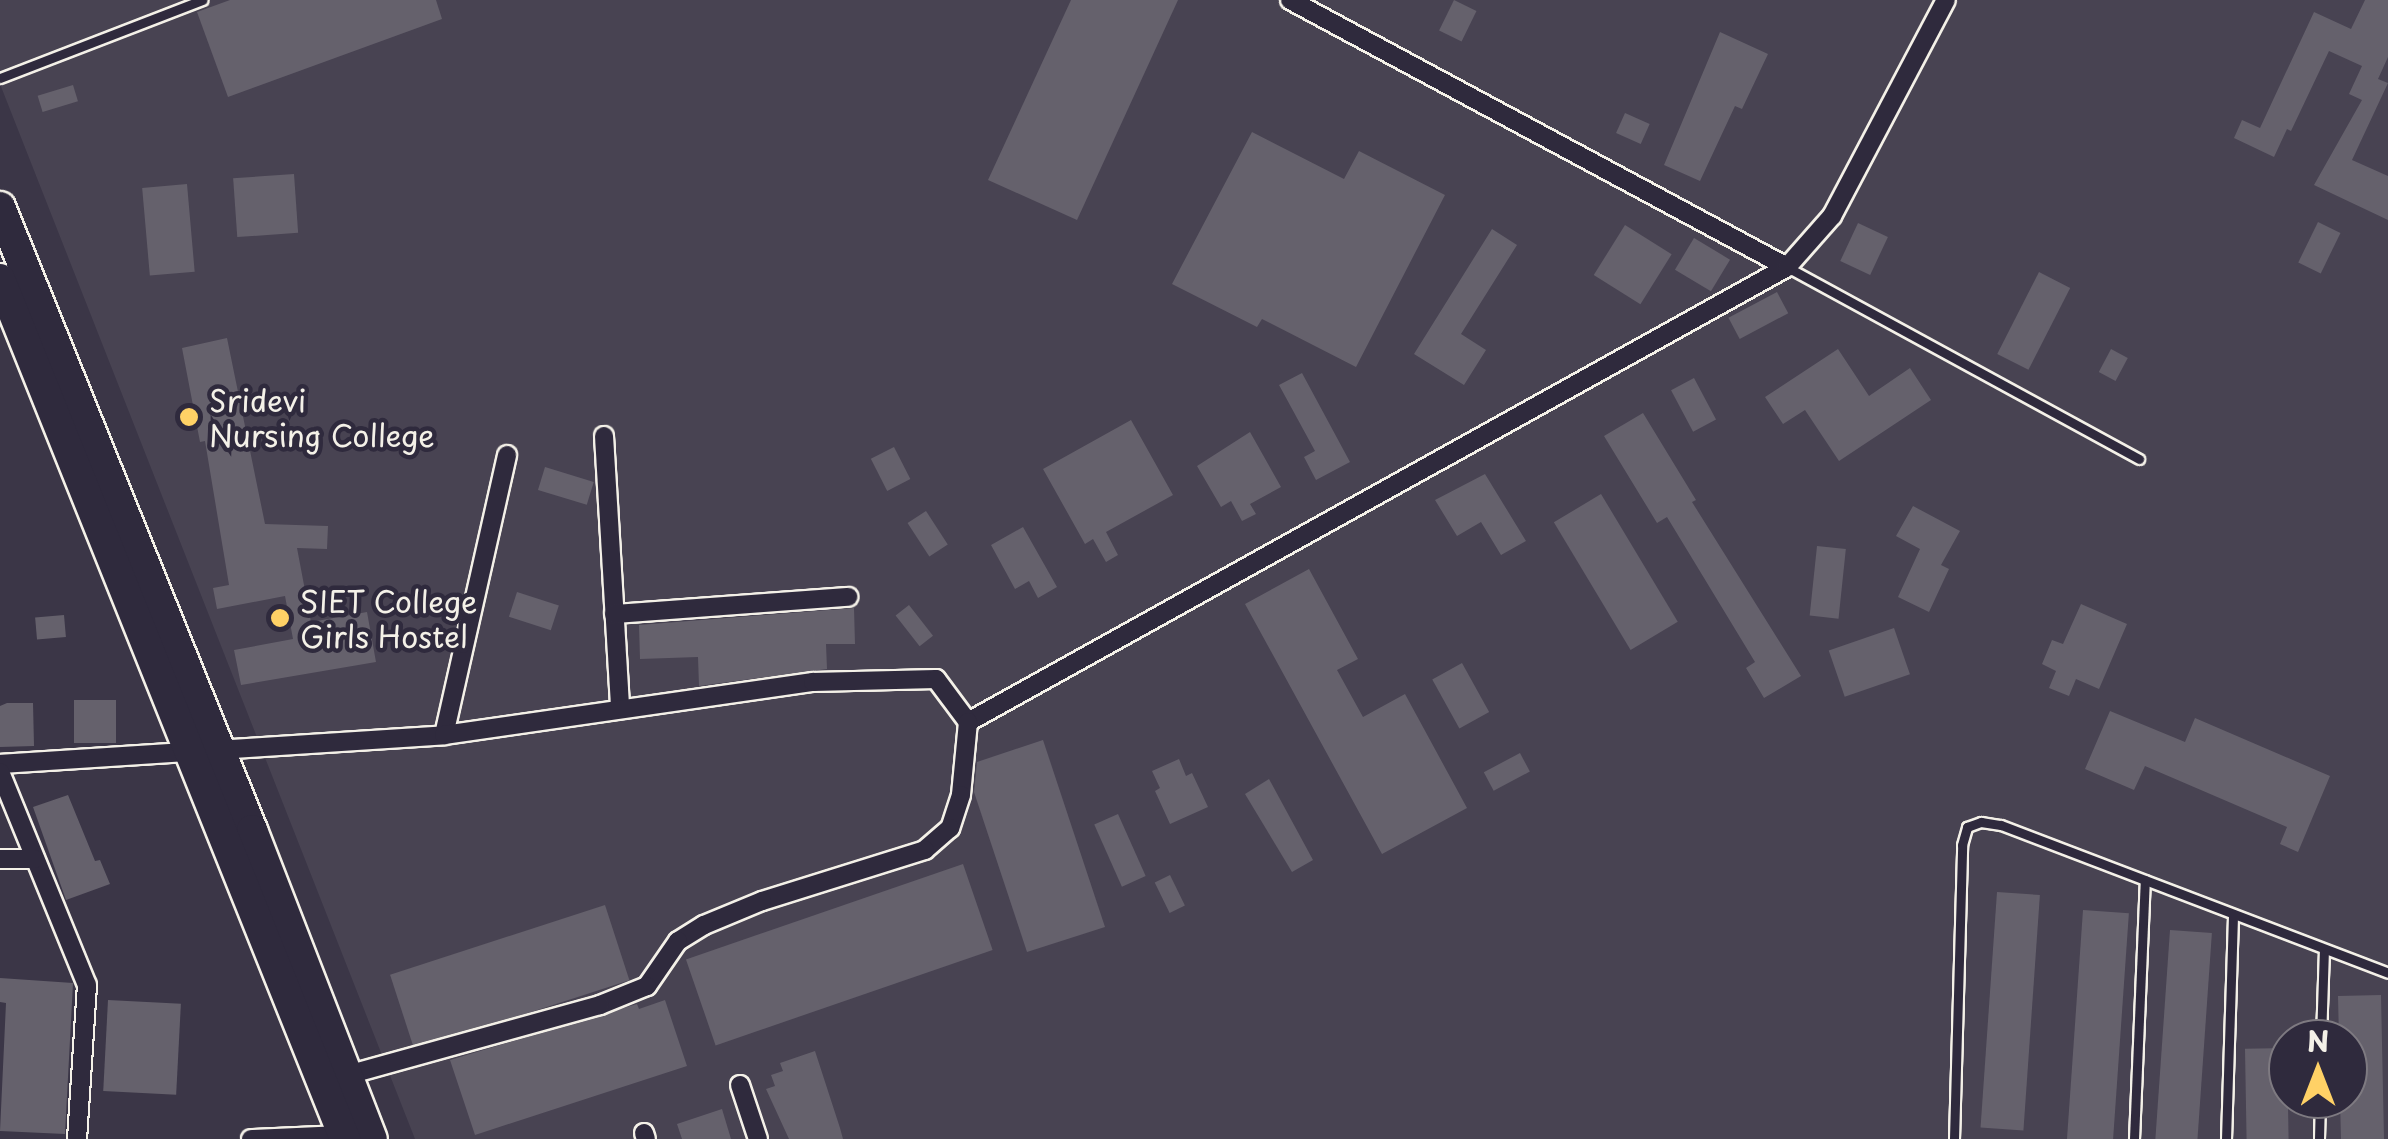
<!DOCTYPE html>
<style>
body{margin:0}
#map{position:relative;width:2388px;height:1139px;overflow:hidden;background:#3b3647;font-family:"Playpen Sans",sans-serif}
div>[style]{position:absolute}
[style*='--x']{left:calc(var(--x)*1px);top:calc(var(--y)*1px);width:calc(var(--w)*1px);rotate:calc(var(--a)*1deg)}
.built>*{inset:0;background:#484352}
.building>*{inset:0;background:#65616c;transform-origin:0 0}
.roads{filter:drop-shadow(2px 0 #f4f1e8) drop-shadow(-2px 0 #f4f1e8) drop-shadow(0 2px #f4f1e8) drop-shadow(0 -2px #f4f1e8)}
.lane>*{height:9px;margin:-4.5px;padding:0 4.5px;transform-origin:4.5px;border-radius:4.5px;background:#2f2a3d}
.street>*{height:18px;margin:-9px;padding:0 9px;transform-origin:9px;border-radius:9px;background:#2f2a3d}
.primary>*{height:30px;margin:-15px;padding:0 15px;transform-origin:15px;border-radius:15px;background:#2f2a3d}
.dots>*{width:28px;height:28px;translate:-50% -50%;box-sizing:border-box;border:5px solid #2f2a3d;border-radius:50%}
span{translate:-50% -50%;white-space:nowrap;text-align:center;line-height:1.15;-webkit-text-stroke:9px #2f2a3d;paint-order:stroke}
.poi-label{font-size:30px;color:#f4f1e8}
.left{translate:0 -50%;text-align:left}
.north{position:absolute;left:2268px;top:1019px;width:100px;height:100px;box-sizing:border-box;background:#2f2a3d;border:2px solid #7e7a81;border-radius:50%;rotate:0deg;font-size:28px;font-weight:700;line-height:40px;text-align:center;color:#f4f1e8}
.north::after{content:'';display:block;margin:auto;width:35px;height:45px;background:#ffd166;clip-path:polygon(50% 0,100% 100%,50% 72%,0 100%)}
</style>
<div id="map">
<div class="built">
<div style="clip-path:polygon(evenodd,0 0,2388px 0,2388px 1139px,415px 1139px,0 84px,0 0,2288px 1039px,2348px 1039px,2348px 1099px,2288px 1099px,2288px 1039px)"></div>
</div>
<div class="building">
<div style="clip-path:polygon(230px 0,436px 0,442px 19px,228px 97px,197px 12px)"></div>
<div style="clip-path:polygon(1071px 0,1178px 0,1077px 220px,988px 180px)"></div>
<div style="left:1454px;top:0;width:25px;height:34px;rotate:26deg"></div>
<div style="clip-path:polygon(2365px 0,2388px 0,2388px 57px,2378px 79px,2388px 83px,2352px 160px,2388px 176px,2388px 220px,2314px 185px,2362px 100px,2349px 94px,2362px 66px,2329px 51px,2291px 131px,2287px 129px,2274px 157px,2234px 138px,2242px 120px,2260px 128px,2314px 12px,2351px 29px)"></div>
<div style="clip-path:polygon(1720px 32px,1768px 54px,1742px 109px,1735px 106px,1700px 181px,1664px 165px)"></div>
<div style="left:73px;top:85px;width:17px;height:37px;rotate:73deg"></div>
<div style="left:1625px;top:113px;width:27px;height:22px;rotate:24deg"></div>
<div style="clip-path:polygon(1252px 132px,1344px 179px,1359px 151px,1445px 195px,1356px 367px,1262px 319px,1257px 327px,1172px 284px)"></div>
<div style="left:294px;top:174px;width:59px;height:61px;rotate:86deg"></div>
<div style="left:187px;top:184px;width:88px;height:45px;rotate:85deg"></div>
<div style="left:2318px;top:222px;width:25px;height:45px;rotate:26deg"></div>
<div style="left:1858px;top:223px;width:33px;height:42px;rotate:25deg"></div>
<div style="left:1625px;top:225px;width:55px;height:59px;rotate:32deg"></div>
<div style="clip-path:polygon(1492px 229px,1517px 245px,1461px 334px,1486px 350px,1464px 385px,1414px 354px)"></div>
<div style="left:1694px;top:238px;width:42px;height:37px;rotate:31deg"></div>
<div style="left:2039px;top:272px;width:35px;height:92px;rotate:27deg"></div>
<div style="left:1777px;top:292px;width:24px;height:55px;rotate:62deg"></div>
<div style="clip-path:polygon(227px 338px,265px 524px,328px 526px,327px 549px,297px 548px,311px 622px,367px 612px,376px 662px,241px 685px,234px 650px,293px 639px,285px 596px,217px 609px,213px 588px,229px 585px,205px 441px,200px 442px,182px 348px)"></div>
<div style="clip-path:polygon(1838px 349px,1869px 396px,1910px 368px,1931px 400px,1839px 461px,1805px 410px,1783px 424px,1765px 397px)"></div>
<div style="left:2111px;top:349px;width:19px;height:26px;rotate:28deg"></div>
<div style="clip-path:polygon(1302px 373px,1350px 462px,1316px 480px,1304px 457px,1315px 451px,1279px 385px)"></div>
<div style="left:1694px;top:378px;width:47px;height:26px;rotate:62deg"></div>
<div style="clip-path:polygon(1643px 413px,1696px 500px,1692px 502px,1801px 676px,1764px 698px,1746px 668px,1755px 662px,1667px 517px,1657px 523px,1604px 436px)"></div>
<div style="clip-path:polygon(1131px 420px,1173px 495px,1106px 532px,1118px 555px,1106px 562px,1093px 539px,1085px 544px,1043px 469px)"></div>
<div style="clip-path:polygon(1250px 432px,1281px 487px,1250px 504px,1256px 514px,1242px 521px,1231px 501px,1221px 507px,1197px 466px)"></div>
<div style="left:894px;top:447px;width:36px;height:26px;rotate:63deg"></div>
<div style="left:545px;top:467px;width:51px;height:24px;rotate:17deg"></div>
<div style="clip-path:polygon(1485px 474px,1526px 541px,1501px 555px,1481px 522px,1457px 536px,1435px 500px)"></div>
<div style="left:1601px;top:494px;width:149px;height:55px;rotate:59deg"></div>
<div style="clip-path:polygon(1913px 506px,1960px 531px,1941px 565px,1949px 569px,1929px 612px,1898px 597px,1920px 549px,1896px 536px)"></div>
<div style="left:926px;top:511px;width:40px;height:22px;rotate:57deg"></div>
<div style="clip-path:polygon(1023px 527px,1057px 587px,1038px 598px,1029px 581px,1015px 589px,991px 545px)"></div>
<div style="left:1817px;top:546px;width:29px;height:70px;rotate:6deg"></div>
<div style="clip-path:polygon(1309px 569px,1358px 659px,1337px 670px,1363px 717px,1405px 694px,1467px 808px,1382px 854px,1245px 604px)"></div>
<div style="left:517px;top:592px;width:44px;height:26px;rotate:18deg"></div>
<div style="clip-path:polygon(2081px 604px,2127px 624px,2099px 689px,2076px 679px,2069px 696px,2049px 688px,2056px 671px,2042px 664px,2052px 640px,2063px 644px)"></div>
<div style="left:909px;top:605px;width:39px;height:17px;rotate:52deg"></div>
<div style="clip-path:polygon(854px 608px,855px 644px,826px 644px,827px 669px,699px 686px,698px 657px,640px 659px,639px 625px)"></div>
<div style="left:64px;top:615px;width:22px;height:29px;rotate:85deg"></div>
<div style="left:1894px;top:628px;width:49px;height:69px;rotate:71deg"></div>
<div style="left:1462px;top:663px;width:56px;height:34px;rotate:61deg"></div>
<div style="left:74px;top:700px;width:42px;height:43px"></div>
<div style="clip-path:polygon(7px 703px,33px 703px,34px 746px,0 747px,0 706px)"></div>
<div style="clip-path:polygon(2110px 711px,2185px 742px,2195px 718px,2330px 776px,2298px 852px,2280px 844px,2287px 827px,2145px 766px,2134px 790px,2085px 769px)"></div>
<div style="clip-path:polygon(1043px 740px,1105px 927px,1027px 952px,974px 792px,977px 762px)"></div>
<div style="left:1520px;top:753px;width:21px;height:41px;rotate:62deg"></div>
<div style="clip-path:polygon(1179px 759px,1186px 776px,1192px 773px,1208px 807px,1170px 824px,1155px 791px,1160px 788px,1152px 771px)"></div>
<div style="clip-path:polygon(1269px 779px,1313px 860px,1292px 872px,1245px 794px)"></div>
<div style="clip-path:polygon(68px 795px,95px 861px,100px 860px,110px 884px,66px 900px,33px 807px)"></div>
<div style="left:1118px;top:814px;width:68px;height:26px;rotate:66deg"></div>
<div style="left:963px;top:864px;width:91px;height:293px;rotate:71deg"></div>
<div style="left:1170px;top:875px;width:34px;height:17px;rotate:64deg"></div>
<div style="left:1997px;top:892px;width:43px;height:236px;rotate:4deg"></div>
<div style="left:605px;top:905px;width:79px;height:226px;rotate:72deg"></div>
<div style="left:2083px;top:910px;width:46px;height:230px;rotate:4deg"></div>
<div style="left:2170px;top:930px;width:42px;height:210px;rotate:4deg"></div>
<div style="clip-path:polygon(0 978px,73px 983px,65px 1134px,0 1131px,6px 1003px,0 1002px)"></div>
<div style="clip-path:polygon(2381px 995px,2384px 1139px,2341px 1139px,2340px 1099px,2348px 1099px,2348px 1039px,2339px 1039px,2338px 996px)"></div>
<div style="left:108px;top:1000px;width:73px;height:91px;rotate:3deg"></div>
<div style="clip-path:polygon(665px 1000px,687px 1066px,475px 1135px,450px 1060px,637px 1004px,639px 1009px)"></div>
<div style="left:2287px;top:1048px;width:91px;height:42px;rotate:89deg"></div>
<div style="clip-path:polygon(815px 1051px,840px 1128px,843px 1139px,789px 1139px,766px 1089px,775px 1086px,771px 1075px,783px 1071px,780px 1063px)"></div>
<div style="clip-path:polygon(722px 1109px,731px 1139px,682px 1139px,677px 1124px)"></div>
</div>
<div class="roads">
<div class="lane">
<div style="--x:0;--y:78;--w:217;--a:-21.1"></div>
<div style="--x:1787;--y:267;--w:401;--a:28.6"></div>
<div style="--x:2321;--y:1039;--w:90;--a:-88.1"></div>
<div style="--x:1954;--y:1139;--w:294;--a:-88.4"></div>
<div style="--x:1962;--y:845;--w:19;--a:-74"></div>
<div style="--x:1967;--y:827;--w:15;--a:-20"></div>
<div style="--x:1981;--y:822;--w:20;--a:9"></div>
<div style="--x:2001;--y:825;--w:414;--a:20.9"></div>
<div style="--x:2134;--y:1139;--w:259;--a:-87.6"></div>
<div style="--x:2226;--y:1139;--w:225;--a:-88.2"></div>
<div style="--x:2319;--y:1139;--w:40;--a:-88.6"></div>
</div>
<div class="street">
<div style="--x:1290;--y:0;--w:564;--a:28.25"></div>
<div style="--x:604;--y:436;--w:272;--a:86.6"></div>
<div style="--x:614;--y:614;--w:235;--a:-4.2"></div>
<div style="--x:968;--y:722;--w:937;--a:-29.05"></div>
<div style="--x:1787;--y:267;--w:68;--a:-48.6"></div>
<div style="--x:1832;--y:216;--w:244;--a:-62.2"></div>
<div style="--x:444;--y:735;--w:287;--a:-77.3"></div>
<div style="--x:0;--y:764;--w:445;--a:-3.7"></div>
<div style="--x:444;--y:735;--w:373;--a:-8.2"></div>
<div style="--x:813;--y:682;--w:123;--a:-1.4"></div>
<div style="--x:936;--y:679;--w:54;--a:53.3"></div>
<div style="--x:968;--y:722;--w:73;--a:95.5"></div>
<div style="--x:961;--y:795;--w:35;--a:108"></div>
<div style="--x:950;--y:828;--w:33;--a:139"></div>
<div style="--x:925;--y:850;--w:171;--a:162.6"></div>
<div style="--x:762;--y:901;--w:63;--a:157.5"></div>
<div style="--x:704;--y:925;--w:31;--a:148"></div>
<div style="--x:678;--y:941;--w:55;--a:124.6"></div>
<div style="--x:647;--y:986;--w:51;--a:158"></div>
<div style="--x:600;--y:1005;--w:269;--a:164.5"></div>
<div style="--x:0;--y:772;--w:230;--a:67.8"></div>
<div style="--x:87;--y:985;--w:154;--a:93.7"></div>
<div style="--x:0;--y:859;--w:35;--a:0"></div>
<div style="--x:740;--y:1085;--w:57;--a:71.6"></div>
<div style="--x:644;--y:1133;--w:6;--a:72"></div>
<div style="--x:251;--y:1139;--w:92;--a:-2.5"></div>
</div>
<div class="primary">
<div style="--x:0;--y:207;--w:672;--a:67.98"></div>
<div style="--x:252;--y:830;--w:331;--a:68.8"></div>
<div style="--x:0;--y:279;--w:927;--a:68.14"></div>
</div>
</div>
<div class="dots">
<div style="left:189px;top:417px;background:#ffd166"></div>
<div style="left:280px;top:618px;background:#ffd166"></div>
</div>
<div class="poi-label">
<span class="left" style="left:209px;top:417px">Sridevi<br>Nursing College</span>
<span class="left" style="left:300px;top:618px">SIET College<br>Girls Hostel</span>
</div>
<div class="north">N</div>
</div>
